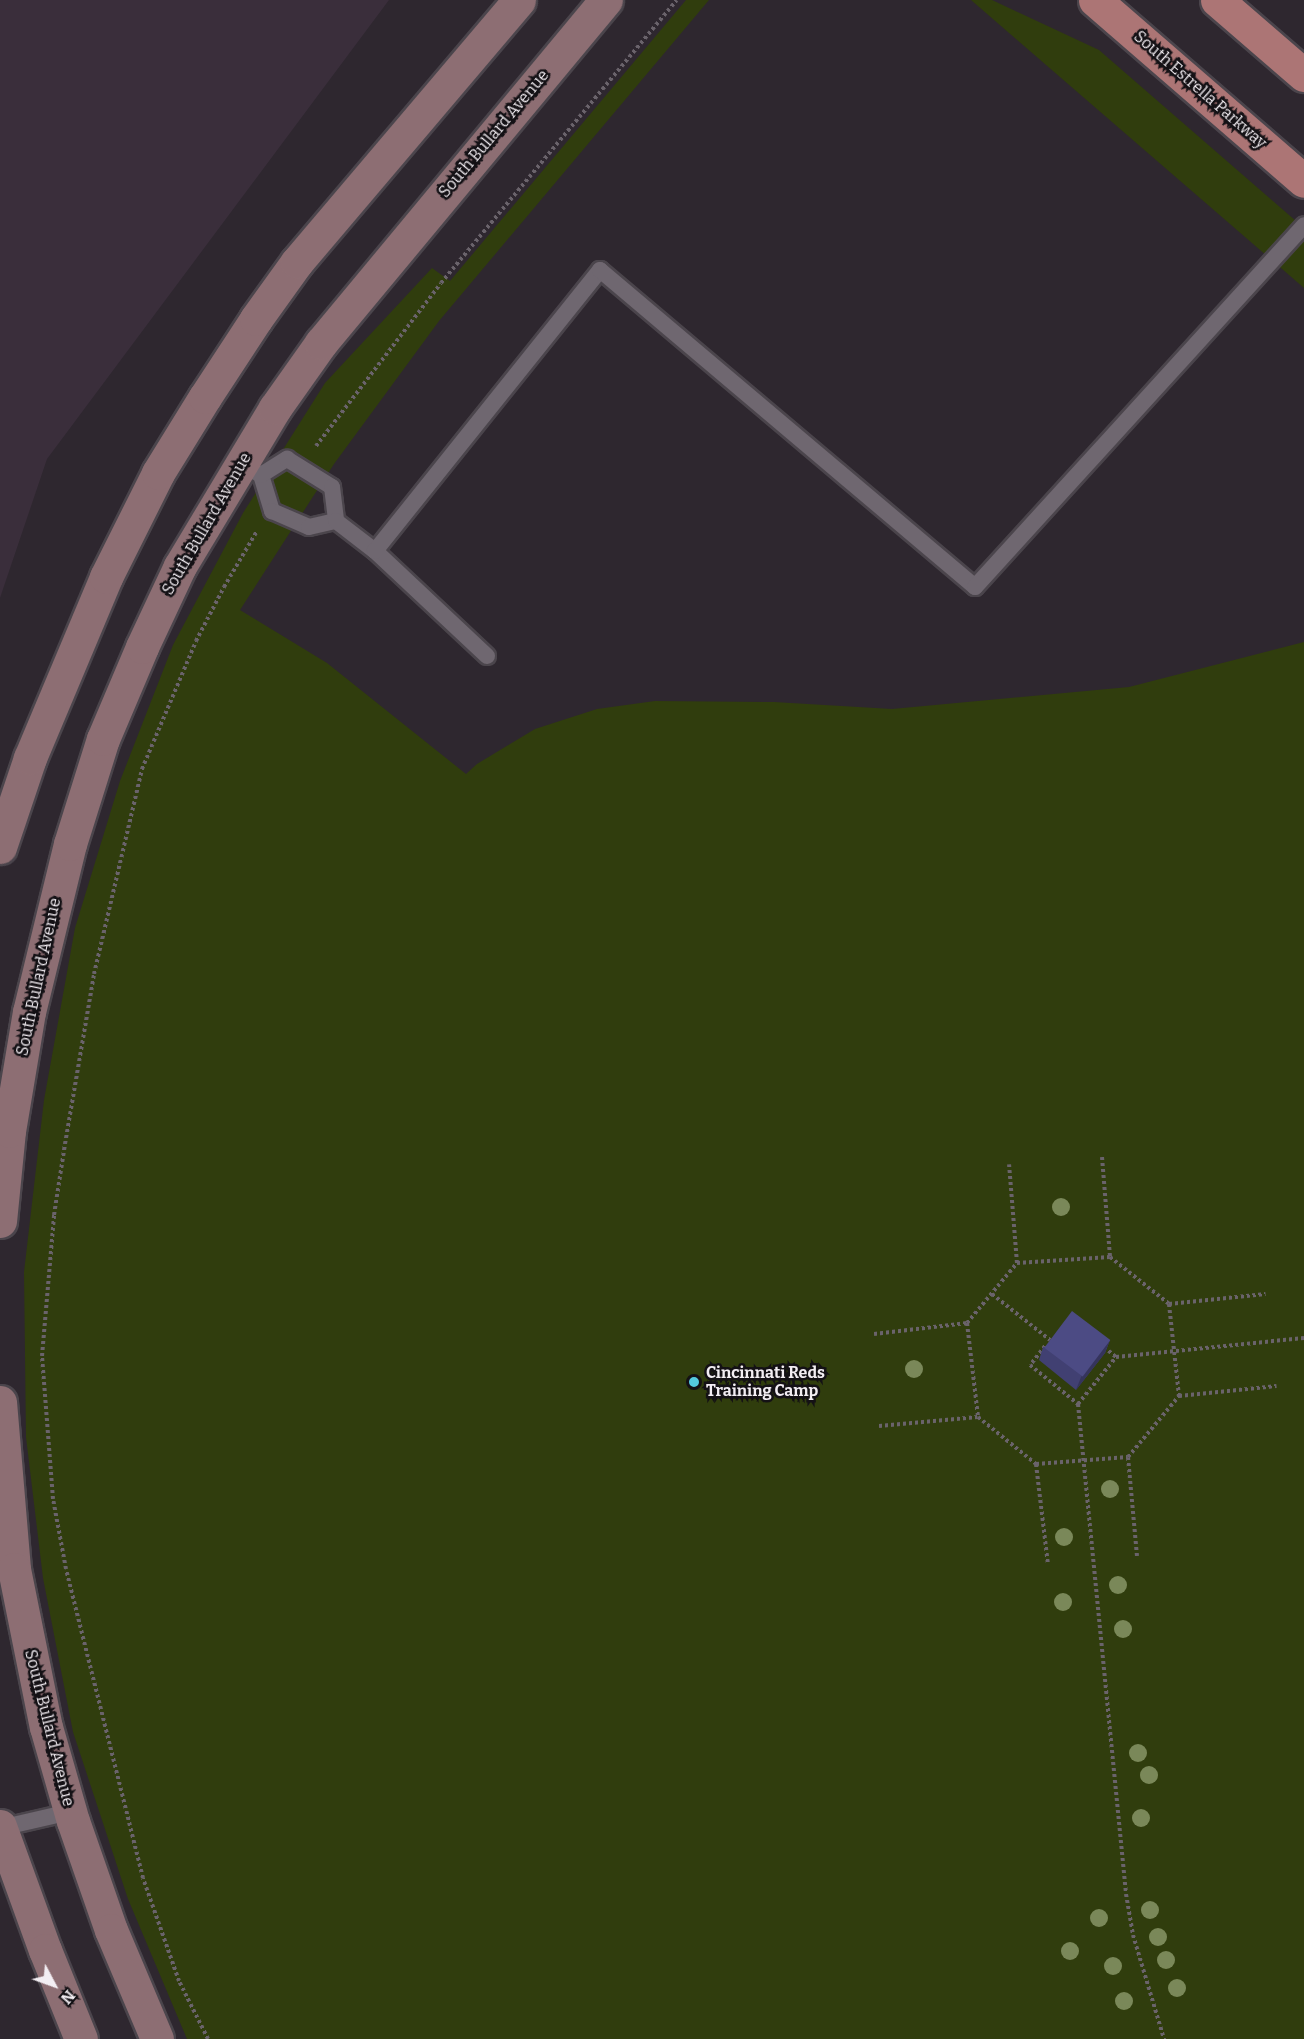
<!DOCTYPE html>
<style>
body{margin:0}
#map{position:relative;width:1304px;height:2039px;overflow:hidden;background:#2e272f;font-family:Bitter,serif}
div>[style]{position:absolute}
[style*='--x']{left:calc(var(--x)*1px);top:calc(var(--y)*1px);width:calc(var(--w)*1px);rotate:calc(var(--a)*1deg)}
.built>*{inset:0;background:#3a2e3b}
.green>*{inset:0;background:#303d0d}
.path>*{height:4px;margin-top:-2px;transform-origin:0;background:repeating-linear-gradient(90deg,#6a636b 0 3px,transparent 0 6px)}
.roads{filter:drop-shadow(2px 0 #4b454c) drop-shadow(-2px 0 #4b454c) drop-shadow(0 2px #4b454c) drop-shadow(0 -2px #4b454c)}
.lane>*{height:16px;margin:-8px;padding:0 8px;transform-origin:8px;border-radius:8px;background:#6f6770}
.secondary>*{height:33px;margin:-16.5px;padding:0 16.5px;transform-origin:16.5px;border-radius:16.5px;background:#8d6e73}
.primary>*{height:33px;margin:-16.5px;padding:0 16.5px;transform-origin:16.5px;border-radius:16.5px;background:#ac7575}
.trees>*{width:18px;height:18px;margin:-9px;border-radius:50%;background:#7a8859}
.wall>*{inset:0;background:#414072}
.shaded-wall>*{inset:0;background:#35345c}
.building>*{inset:0;background:#4c4b84;transform-origin:0 0}
.dots>*{width:16px;height:16px;translate:-50% -50%;box-sizing:border-box;border:3px solid #141115;border-radius:50%}
span{translate:-50% -50%;white-space:nowrap;text-align:center;line-height:1.15;-webkit-text-stroke:5px #141115;paint-order:stroke}
.street-label{font-size:16px;color:#f3eef3}
.poi-label{font-size:16px;color:#f3eef3;font-weight:700}
.left{translate:0 -50%;text-align:left}
.north{position:absolute;left:24px;top:1955px;width:60px;height:60px;-webkit-text-stroke:4px #141115;paint-order:stroke;rotate:131deg;font-size:16px;font-weight:700;line-height:24px;text-align:center;color:#f3eef3}
.north::after{content:'';display:block;margin:auto;width:21px;height:27px;background:#f3eef3;clip-path:polygon(50% 0,100% 100%,50% 72%,0 100%)}
</style>
<div id="map">
<div class="built">
<div style="clip-path:polygon(0 0,389px 0,47px 459px,0 598px)"></div>
</div>
<div class="green">
<div style="clip-path:polygon(686px 0,709px 0,439px 321px,334px 464px,240px 610px,327px 663px,466px 774px,477px 764px,535px 729px,597px 709px,655px 701px,774px 702px,892px 709px,1129px 687px,1304px 642px,1304px 2039px,187px 2039px,128px 1899px,73px 1732px,43px 1578px,26px 1437px,24px 1272px,44px 1100px,75px 928px,120px 781px,173px 645px,243px 513px,325px 383px,432px 268px,450px 281px)"></div>
<div style="clip-path:polygon(971px 0,992px 0,1099px 50px,1304px 228px,1304px 288px)"></div>
</div>
<div class="path">
<div style="--x:316;--y:446;--w:205;--a:-52.5"></div>
<div style="--x:441;--y:283;--w:368;--a:-50.2"></div>
<div style="--x:1102;--y:1157;--w:100;--a:85.4"></div>
<div style="--x:1110;--y:1257;--w:75;--a:38.5"></div>
<div style="--x:1169;--y:1304;--w:97;--a:-5.9"></div>
<div style="--x:1017;--y:1263;--w:93;--a:-3.7"></div>
<div style="--x:992;--y:1294;--w:74;--a:38.4"></div>
<div style="--x:1169;--y:1304;--w:93;--a:83.8"></div>
<div style="--x:967;--y:1323;--w:95;--a:83.3"></div>
<div style="--x:874;--y:1334;--w:94;--a:-6.7"></div>
<div style="--x:967;--y:1323;--w:78;--a:-50.2"></div>
<div style="--x:1017;--y:1263;--w:99;--a:-94.6"></div>
<div style="--x:1045;--y:1346;--w:24;--a:128"></div>
<div style="--x:1030;--y:1365;--w:62;--a:39.1"></div>
<div style="--x:1078;--y:1404;--w:60;--a:-51"></div>
<div style="--x:1116;--y:1357;--w:189;--a:-5.8"></div>
<div style="--x:1104;--y:1347;--w:16;--a:40"></div>
<div style="--x:1078;--y:1404;--w:492;--a:84.4"></div>
<div style="--x:1126;--y:1894;--w:42;--a:80.3"></div>
<div style="--x:1133;--y:1935;--w:109;--a:73.4"></div>
<div style="--x:879;--y:1426;--w:99;--a:-5.2"></div>
<div style="--x:978;--y:1417;--w:75;--a:39"></div>
<div style="--x:1036;--y:1464;--w:101;--a:83.2"></div>
<div style="--x:1036;--y:1464;--w:92;--a:-4.4"></div>
<div style="--x:1137;--y:1556;--w:99;--a:-95.2"></div>
<div style="--x:1128;--y:1457;--w:80;--a:-50.1"></div>
<div style="--x:1179;--y:1396;--w:98;--a:-5.9"></div>
<div style="--x:208;--y:2039;--w:65;--a:-116.6"></div>
<div style="--x:179;--y:1981;--w:109;--a:-109.3"></div>
<div style="--x:143;--y:1878;--w:318;--a:-104"></div>
<div style="--x:66;--y:1569;--w:71;--a:-100.5"></div>
<div style="--x:53;--y:1499;--w:143;--a:-94.4"></div>
<div style="--x:42;--y:1356;--w:142;--a:-85.1"></div>
<div style="--x:54;--y:1215;--w:72;--a:-81.2"></div>
<div style="--x:65;--y:1144;--w:172;--a:-80.3"></div>
<div style="--x:94;--y:974;--w:211;--a:-76.8"></div>
<div style="--x:142;--y:769;--w:139;--a:-67.1"></div>
<div style="--x:196;--y:641;--w:61;--a:-62.6"></div>
<div style="--x:224;--y:587;--w:65;--a:-59.5"></div>
</div>
<div class="roads">
<div class="lane">
<div style="--x:252;--y:470;--w:10;--a:29"></div>
<div style="--x:261;--y:475;--w:38;--a:73"></div>
<div style="--x:272;--y:511;--w:40;--a:23.4"></div>
<div style="--x:309;--y:527;--w:28;--a:-13"></div>
<div style="--x:261;--y:475;--w:31;--a:-32"></div>
<div style="--x:287;--y:459;--w:53;--a:31.9"></div>
<div style="--x:332;--y:487;--w:34;--a:83"></div>
<div style="--x:336;--y:521;--w:49;--a:37.6"></div>
<div style="--x:487;--y:656;--w:154;--a:-136.8"></div>
<div style="--x:375;--y:551;--w:360;--a:-51.3"></div>
<div style="--x:600;--y:270;--w:491;--a:40.2"></div>
<div style="--x:975;--y:587;--w:489;--a:-47.7"></div>
<div style="--x:0;--y:1828;--w:72;--a:-12.9"></div>
</div>
<div class="secondary">
<div style="--x:0;--y:847;--w:94;--a:-71.4"></div>
<div style="--x:30;--y:758;--w:196;--a:-67.2"></div>
<div style="--x:106;--y:577;--w:116;--a:-63.4"></div>
<div style="--x:158;--y:473;--w:89;--a:-58.3"></div>
<div style="--x:205;--y:397;--w:93;--a:-56.8"></div>
<div style="--x:256;--y:319;--w:70;--a:-54.3"></div>
<div style="--x:297;--y:262;--w:343;--a:-49.7"></div>
<div style="--x:0;--y:1221;--w:90;--a:-84.3"></div>
<div style="--x:9;--y:1131;--w:121;--a:-80.5"></div>
<div style="--x:29;--y:1012;--w:173;--a:-76.3"></div>
<div style="--x:70;--y:844;--w:110;--a:-72.6"></div>
<div style="--x:103;--y:739;--w:100;--a:-67"></div>
<div style="--x:142;--y:647;--w:89;--a:-64.9"></div>
<div style="--x:180;--y:566;--w:184;--a:-59"></div>
<div style="--x:275;--y:408;--w:80;--a:-54.7"></div>
<div style="--x:321;--y:343;--w:446;--a:-50.3"></div>
<div style="--x:0;--y:1402;--w:168;--a:85.2"></div>
<div style="--x:14;--y:1569;--w:161;--a:78.6"></div>
<div style="--x:46;--y:1727;--w:98;--a:74"></div>
<div style="--x:73;--y:1821;--w:115;--a:70.8"></div>
<div style="--x:111;--y:1930;--w:118;--a:67.1"></div>
<div style="--x:0;--y:1826;--w:132;--a:70.1"></div>
<div style="--x:45;--y:1950;--w:96;--a:68"></div>
</div>
<div class="primary">
<div style="--x:1095;--y:0;--w:276;--a:40.9"></div>
<div style="--x:1217;--y:0;--w:115;--a:40.8"></div>
</div>
</div>
<div class="trees">
<div style="left:1061px;top:1207px"></div>
<div style="left:914px;top:1369px"></div>
<div style="left:1110px;top:1489px"></div>
<div style="left:1064px;top:1537px"></div>
<div style="left:1118px;top:1585px"></div>
<div style="left:1063px;top:1602px"></div>
<div style="left:1123px;top:1629px"></div>
<div style="left:1138px;top:1753px"></div>
<div style="left:1149px;top:1775px"></div>
<div style="left:1141px;top:1818px"></div>
<div style="left:1150px;top:1910px"></div>
<div style="left:1099px;top:1918px"></div>
<div style="left:1158px;top:1937px"></div>
<div style="left:1070px;top:1951px"></div>
<div style="left:1166px;top:1960px"></div>
<div style="left:1113px;top:1966px"></div>
<div style="left:1177px;top:1988px"></div>
<div style="left:1124px;top:2001px"></div>
</div>
<div class="wall">
<div style="clip-path:polygon(1110px 1340px,1105px 1353px,1076px 1390px,1039px 1360px,1043px 1347px)"></div>
</div>
<div class="shaded-wall">
<div style="clip-path:polygon(1110px 1340px,1105px 1353px,1076px 1390px,1081px 1377px)"></div>
</div>
<div class="building">
<div style="left:1072px;top:1311px;width:48px;height:46px;rotate:37deg"></div>
</div>
<div class="dots">
<div style="left:694px;top:1382px;background:#54cade"></div>
</div>
<div class="street-label">
<span style="left:1200px;top:90px;rotate:41deg">South Estrella Parkway</span>
<span style="left:494px;top:134px;rotate:-50deg">South Bullard Avenue</span>
<span style="left:207px;top:524px;rotate:-60deg">South Bullard Avenue</span>
<span style="left:39px;top:977px;rotate:-78deg">South Bullard Avenue</span>
<span style="left:49px;top:1728px;rotate:76deg">South Bullard Avenue</span>
</div>
<div class="poi-label">
<span class="left" style="left:706px;top:1382px">Cincinnati Reds<br>Training Camp</span>
</div>
<div class="north">N</div>
</div>
